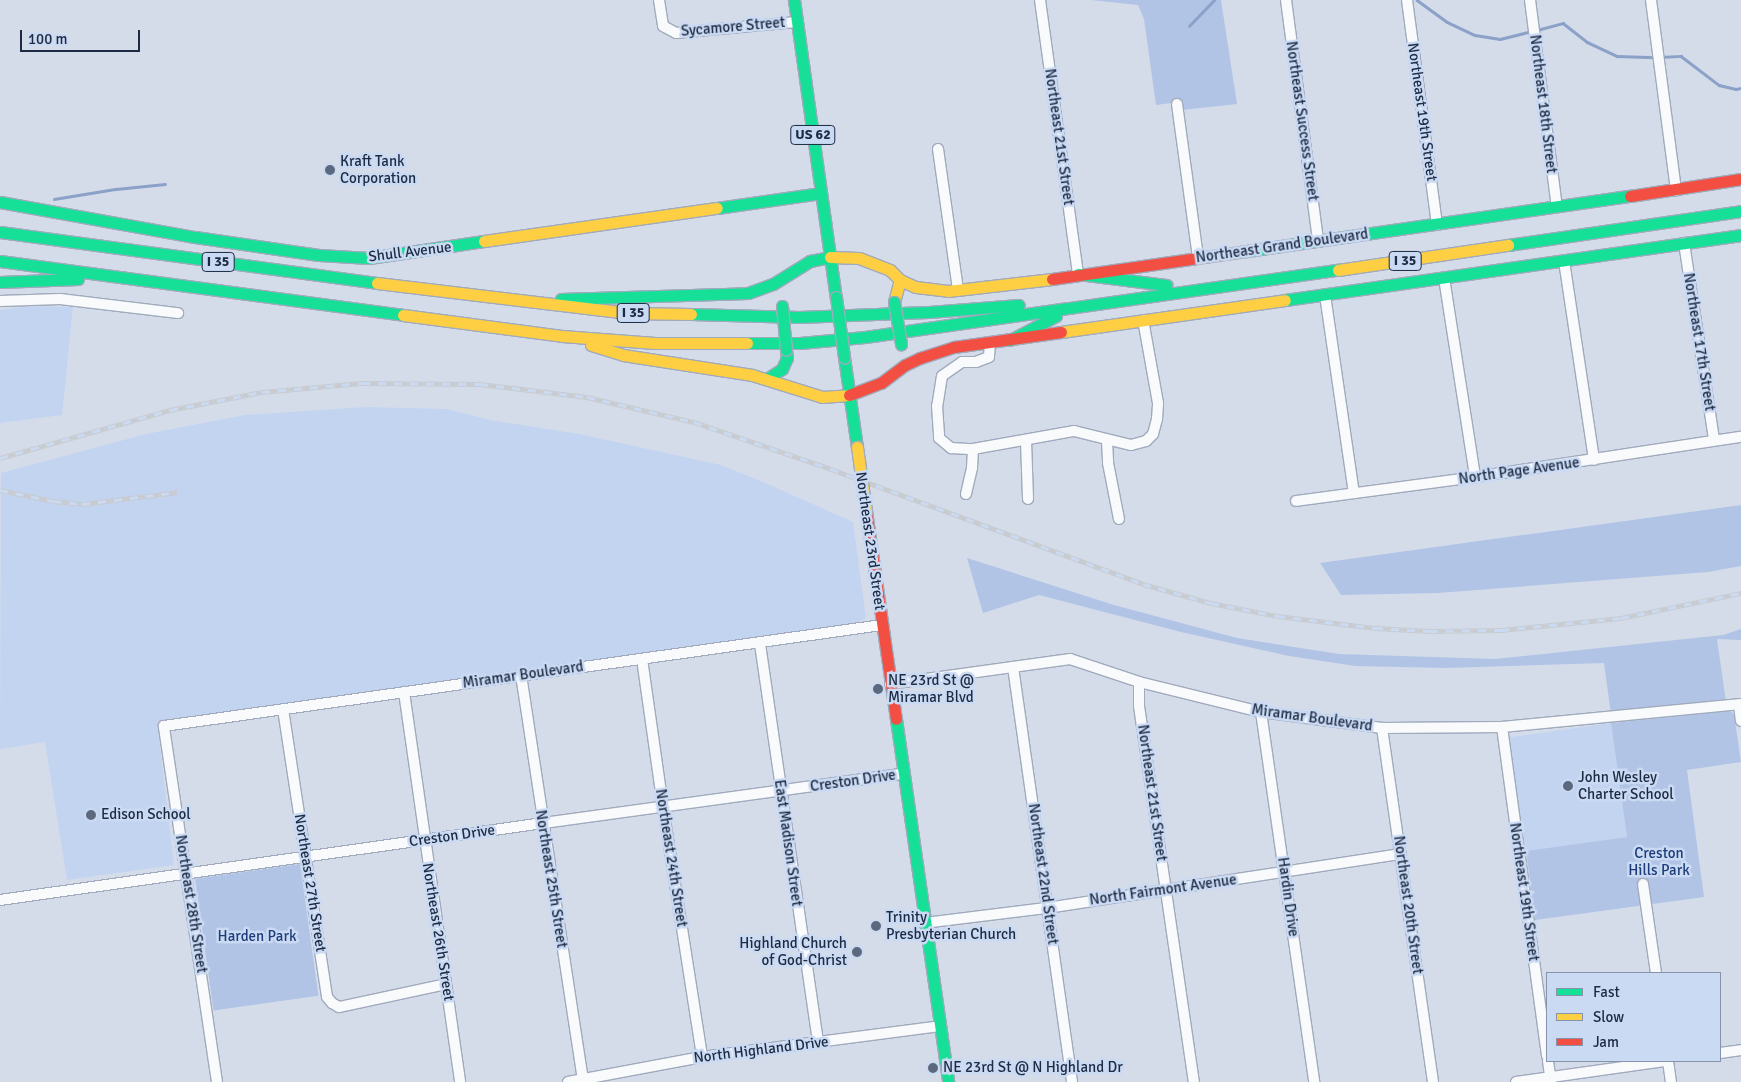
<!DOCTYPE html>
<style>
body{margin:0}
#map{position:relative;width:1741px;height:1082px;overflow:hidden;background:#d4dcea;font-family:Signika,sans-serif}
div>[style]{position:absolute}
[style*='--x']{left:calc(var(--x)*1px);top:calc(var(--y)*1px);width:calc(var(--w)*1px);rotate:calc(var(--a)*1deg)}
.built>*{inset:0;background:#c3d4f1;transform-origin:0 0}
.green>*{inset:0;background:#b1c4e6;transform-origin:0 0}
.stream>*{height:2.5px;margin:-1.25px;padding:0 1.25px;transform-origin:1.25px;border-radius:1.25px;background:#8ba1c8}
.roads{filter:drop-shadow(1px 0 #a0aabc) drop-shadow(-1px 0 #a0aabc) drop-shadow(0 1px #a0aabc) drop-shadow(0 -1px #a0aabc)}
.street>*{height:10px;margin:-5px;padding:0 5px;transform-origin:5px;border-radius:5px;background:#f9fafc}
.fast>*{height:11px;margin:-5.5px;padding:0 5.5px;transform-origin:5.5px;border-radius:5.5px;background:#16e098}
.slow>*{height:11px;margin:-5.5px;padding:0 5.5px;transform-origin:5.5px;border-radius:5.5px;background:#ffcf43}
.jam>*{height:11px;margin:-5.5px;padding:0 5.5px;transform-origin:5.5px;border-radius:5.5px;background:#f24e42}
.rail>*{height:4.5px;margin-top:-2.25px;transform-origin:0;background:repeating-linear-gradient(90deg,#cbdaf3 0 8px,#c8cbd0 0 16px);box-sizing:border-box;border-block:1px solid #c8cbd0}
.bridges{filter:drop-shadow(1px 0 #a0aabc) drop-shadow(-1px 0 #a0aabc) drop-shadow(0 1px #a0aabc) drop-shadow(0 -1px #a0aabc)}
.fast-bridge>*{height:11px;margin:-5.5px;padding:0 5.5px;transform-origin:5.5px;border-radius:5.5px;background:#16e098}
.slow-bridge>*{height:11px;margin:-5.5px;padding:0 5.5px;transform-origin:5.5px;border-radius:5.5px;background:#ffcf43}
.dots>*{width:14px;height:14px;translate:-50% -50%;box-sizing:border-box;border:2px solid #cbdaf3;border-radius:50%}
span{translate:-50% -50%;white-space:nowrap;text-align:center;line-height:1.15;-webkit-text-stroke:5px #cbdaf3;paint-order:stroke}
.shield-label span{padding:1px 4px;background:#cbdaf3;border:1px solid;border-radius:4px;-webkit-text-stroke-width:0}
.shield-label{font-size:14px;color:#1c2a42;font-weight:700}
.street-label{font-size:15px;color:#1c2a42}
.poi-label{font-size:15px;color:#1c2a42}
.left{translate:0 -50%;text-align:left}
.right{translate:-100% -50%;text-align:right}
.park-label{font-size:15px;color:#1c3d7a}
.legend{position:absolute;left:1546px;top:972px;width:175px;height:90px;box-sizing:border-box;background:#cbdaf3;border:1px solid #8594ac;margin:0;padding:6px 9px;list-style:none;font-size:15px;color:#1c2a42}
.legend li{display:flex;align-items:center;gap:10px;height:25px}
.legend b{width:25px;border:1px solid #8594ac}
.scale{position:absolute;left:20px;top:30px;width:120px;height:22px;box-sizing:border-box;border:2px solid #1c2a42;border-top:0;padding-left:6px;font-size:15px;line-height:18px;white-space:nowrap;color:#1c2a42;-webkit-text-stroke:4px #cbdaf3;paint-order:stroke}
</style>
<div id="map">
<div class="built">
<div style="clip-path:polygon(28px 306px,73px 307px,62px 415px,0 423px,0 310px)"></div>
<div style="clip-path:polygon(366px 407px,447px 409px,490px 420px,579px 434px,721px 465px,763px 482px,853px 522px,866px 618px,855px 624px,157px 721px,174px 865px,67px 880px,45px 742px,0 749px,1px 473px,146px 434px,245px 415px)"></div>
<div style="left:1611px;top:723px;width:115px;height:103px;rotate:82deg"></div>
</div>
<div class="green">
<div style="clip-path:polygon(1091px 0,1221px 0,1237px 104px,1182px 110px,1171px 103px,1156px 105px,1144px 19px,1138px 5px)"></div>
<div style="clip-path:polygon(1741px 505px,1741px 566px,1708px 572px,1438px 593px,1341px 595px,1320px 563px)"></div>
<div style="clip-path:polygon(967px 558px,1114px 605px,1237px 638px,1339px 654px,1495px 659px,1723px 635px,1741px 629px,1741px 640px,1717px 639px,1726px 702px,1611px 714px,1604px 663px,1445px 668px,1355px 666px,1289px 656px,1181px 632px,1039px 595px,983px 613px)"></div>
<div style="clip-path:polygon(1730px 711px,1734px 714px,1741px 762px,1687px 770px,1704px 897px,1535px 920px,1526px 851px,1627px 837px,1611px 723px)"></div>
<div style="left:300px;top:864px;width:133px;height:106px;rotate:82deg"></div>
</div>
<div class="stream">
<div style="--x:1417;--y:0;--w:37;--a:36"></div>
<div style="--x:1447;--y:22;--w:31;--a:25"></div>
<div style="--x:1475;--y:35;--w:25;--a:9"></div>
<div style="--x:1500;--y:39;--w:32;--a:-14"></div>
<div style="--x:1189;--y:26;--w:36;--a:-46"></div>
<div style="--x:1537;--y:30;--w:27;--a:-15"></div>
<div style="--x:1563;--y:23;--w:31;--a:38"></div>
<div style="--x:1587;--y:42;--w:33;--a:25"></div>
<div style="--x:1617;--y:56;--w:38;--a:2"></div>
<div style="--x:1660;--y:57;--w:21;--a:-3"></div>
<div style="--x:1681;--y:56;--w:48;--a:37.3"></div>
<div style="--x:1719;--y:85;--w:17;--a:13"></div>
<div style="--x:1736;--y:89;--w:5;--a:-11"></div>
<div style="--x:54;--y:199;--w:63;--a:-9.2"></div>
<div style="--x:116;--y:189;--w:49;--a:-5.8"></div>
</div>
<div class="roads">
<div class="street">
<div style="--x:659;--y:0;--w:26;--a:81"></div>
<div style="--x:663;--y:26;--w:15;--a:28"></div>
<div style="--x:676;--y:33;--w:121;--a:-5.2"></div>
<div style="--x:1040;--y:0;--w:277;--a:82.1"></div>
<div style="--x:1286;--y:0;--w:243;--a:82.4"></div>
<div style="--x:1407;--y:0;--w:227;--a:82.4"></div>
<div style="--x:1530;--y:0;--w:209;--a:82.6"></div>
<div style="--x:1651;--y:0;--w:192;--a:82.5"></div>
<div style="--x:1177;--y:104;--w:154;--a:82.2"></div>
<div style="--x:938;--y:149;--w:142;--a:81.9"></div>
<div style="--x:1684;--y:243;--w:199;--a:81.3"></div>
<div style="--x:1564;--y:261;--w:201;--a:81.4"></div>
<div style="--x:1444;--y:278;--w:201;--a:81.1"></div>
<div style="--x:1325;--y:295;--w:200;--a:81.7"></div>
<div style="--x:0;--y:301;--w:60;--a:-1.9"></div>
<div style="--x:60;--y:299;--w:119;--a:6.8"></div>
<div style="--x:990;--y:342;--w:15;--a:94"></div>
<div style="--x:989;--y:357;--w:14;--a:159"></div>
<div style="--x:976;--y:362;--w:14;--a:180"></div>
<div style="--x:962;--y:362;--w:24;--a:145"></div>
<div style="--x:942;--y:376;--w:30;--a:99"></div>
<div style="--x:937;--y:406;--w:32;--a:86"></div>
<div style="--x:939;--y:438;--w:16;--a:40"></div>
<div style="--x:951;--y:448;--w:22;--a:3"></div>
<div style="--x:973;--y:449;--w:103;--a:-10.1"></div>
<div style="--x:1074;--y:431;--w:59;--a:13.8"></div>
<div style="--x:1131;--y:445;--w:16;--a:-15"></div>
<div style="--x:1146;--y:441;--w:10;--a:-45"></div>
<div style="--x:1153;--y:434;--w:16;--a:-75"></div>
<div style="--x:1157;--y:419;--w:16;--a:-86"></div>
<div style="--x:1158;--y:403;--w:84;--a:-100.2"></div>
<div style="--x:1026;--y:441;--w:58;--a:88"></div>
<div style="--x:1107;--y:441;--w:22;--a:87"></div>
<div style="--x:1108;--y:463;--w:57;--a:78.9"></div>
<div style="--x:966;--y:494;--w:27;--a:-77"></div>
<div style="--x:972;--y:468;--w:19;--a:-87"></div>
<div style="--x:1296;--y:501;--w:181;--a:-7.6"></div>
<div style="--x:1475;--y:477;--w:269;--a:-8.6"></div>
<div style="--x:760;--y:644;--w:403;--a:81.7"></div>
<div style="--x:642;--y:659;--w:149;--a:81.9"></div>
<div style="--x:663;--y:807;--w:253;--a:81.1"></div>
<div style="--x:1013;--y:667;--w:419;--a:81.9"></div>
<div style="--x:521;--y:675;--w:412;--a:81.3"></div>
<div style="--x:1139;--y:682;--w:24;--a:90"></div>
<div style="--x:1139;--y:706;--w:380;--a:81.7"></div>
<div style="--x:890;--y:684;--w:182;--a:-7.9"></div>
<div style="--x:1070;--y:659;--w:73;--a:18.4"></div>
<div style="--x:1139;--y:682;--w:126;--a:13.8"></div>
<div style="--x:1261;--y:712;--w:122;--a:7.5"></div>
<div style="--x:1382;--y:728;--w:120;--a:-0.5"></div>
<div style="--x:1502;--y:727;--w:240;--a:-5.5"></div>
<div style="--x:404;--y:692;--w:394;--a:81.8"></div>
<div style="--x:1739;--y:705;--w:16;--a:83"></div>
<div style="--x:283;--y:709;--w:291;--a:81.3"></div>
<div style="--x:327;--y:997;--w:8;--a:50"></div>
<div style="--x:332;--y:1003;--w:8;--a:30"></div>
<div style="--x:339;--y:1007;--w:109;--a:-12.1"></div>
<div style="--x:1261;--y:712;--w:374;--a:81.8"></div>
<div style="--x:1502;--y:727;--w:332;--a:82.2"></div>
<div style="--x:1382;--y:728;--w:358;--a:81.8"></div>
<div style="--x:1643;--y:884;--w:90;--a:81.7"></div>
<div style="--x:0;--y:900;--w:548;--a:-8.07"></div>
<div style="--x:543;--y:823;--w:363;--a:-7.8"></div>
<div style="--x:924;--y:923;--w:124;--a:-7"></div>
<div style="--x:1047;--y:908;--w:358;--a:-8.7"></div>
<div style="--x:1720;--y:1053;--w:21;--a:-8"></div>
<div style="--x:1548;--y:1061;--w:21;--a:82"></div>
<div style="--x:1668;--y:1061;--w:21;--a:82"></div>
<div style="--x:217;--y:1082;--w:360;--a:-98.5"></div>
<div style="--x:164;--y:726;--w:725;--a:-8.01"></div>
<div style="--x:568;--y:1082;--w:136;--a:-10.6"></div>
<div style="--x:702;--y:1057;--w:240;--a:-7.4"></div>
<div style="--x:1516;--y:1082;--w:150;--a:-8"></div>
</div>
<div class="fast">
<div style="--x:794;--y:0;--w:300;--a:82"></div>
<div style="--x:0;--y:202;--w:198;--a:10.2"></div>
<div style="--x:195;--y:237;--w:125;--a:8.3"></div>
<div style="--x:319;--y:255;--w:50;--a:3.4"></div>
<div style="--x:369;--y:258;--w:116;--a:-8.4"></div>
<div style="--x:717;--y:208;--w:105;--a:-8.2"></div>
<div style="--x:0;--y:232;--w:380;--a:7.7"></div>
<div style="--x:1508;--y:245;--w:235;--a:-8.3"></div>
<div style="--x:1240;--y:252;--w:394;--a:-8.2"></div>
<div style="--x:0;--y:261;--w:407;--a:7.6"></div>
<div style="--x:1078;--y:274;--w:89;--a:7.1"></div>
<div style="--x:0;--y:282;--w:78;--a:-2.2"></div>
<div style="--x:561;--y:299;--w:187;--a:-1.8"></div>
<div style="--x:748;--y:293;--w:27;--a:-20"></div>
<div style="--x:773;--y:284;--w:44;--a:-31.9"></div>
<div style="--x:810;--y:261;--w:20;--a:-11"></div>
<div style="--x:1285;--y:300;--w:461;--a:-8.1"></div>
<div style="--x:691;--y:314;--w:108;--a:1.6"></div>
<div style="--x:799;--y:317;--w:130;--a:-2.2"></div>
<div style="--x:929;--y:312;--w:90;--a:-4.4"></div>
<div style="--x:1010;--y:340;--w:52;--a:-27.6"></div>
<div style="--x:747;--y:343;--w:53;--a:0"></div>
<div style="--x:800;--y:343;--w:65;--a:-5.3"></div>
<div style="--x:865;--y:337;--w:478;--a:-8.1"></div>
<div style="--x:844;--y:357;--w:91;--a:81.8"></div>
<div style="--x:768;--y:378;--w:17;--a:-33"></div>
<div style="--x:782;--y:369;--w:12;--a:-66"></div>
<div style="--x:787;--y:358;--w:8;--a:-97"></div>
<div style="--x:896;--y:719;--w:367;--a:81.8"></div>
</div>
<div class="slow">
<div style="--x:484;--y:241;--w:235;--a:-8.1"></div>
<div style="--x:830;--y:257;--w:29;--a:2"></div>
<div style="--x:859;--y:258;--w:33;--a:21"></div>
<div style="--x:890;--y:270;--w:14;--a:45"></div>
<div style="--x:900;--y:280;--w:17;--a:24"></div>
<div style="--x:916;--y:287;--w:32;--a:7"></div>
<div style="--x:948;--y:291;--w:105;--a:-6.6"></div>
<div style="--x:1338;--y:270;--w:172;--a:-8.4"></div>
<div style="--x:377;--y:283;--w:253;--a:6.8"></div>
<div style="--x:628;--y:313;--w:63;--a:0.9"></div>
<div style="--x:894;--y:302;--w:23;--a:-75"></div>
<div style="--x:403;--y:315;--w:160;--a:7.5"></div>
<div style="--x:562;--y:336;--w:93;--a:4.3"></div>
<div style="--x:655;--y:343;--w:92;--a:0"></div>
<div style="--x:1061;--y:332;--w:226;--a:-8.1"></div>
<div style="--x:591;--y:345;--w:34;--a:17"></div>
<div style="--x:623;--y:355;--w:131;--a:8.8"></div>
<div style="--x:752;--y:375;--w:73;--a:17.4"></div>
<div style="--x:822;--y:397;--w:27;--a:-4"></div>
</div>
<div class="jam">
<div style="--x:1630;--y:196;--w:112;--a:-8.7"></div>
<div style="--x:1052;--y:279;--w:190;--a:-8.2"></div>
<div style="--x:849;--y:395;--w:34;--a:-21"></div>
<div style="--x:881;--y:383;--w:30;--a:-37"></div>
<div style="--x:905;--y:365;--w:17;--a:-25"></div>
<div style="--x:920;--y:358;--w:36;--a:-18"></div>
<div style="--x:954;--y:347;--w:108;--a:-8"></div>
<div style="--x:866;--y:511;--w:210;--a:81.8"></div>
</div>
</div>
<div class="rail">
<div style="--x:0;--y:458;--w:177;--a:-15.8"></div>
<div style="--x:170;--y:410;--w:94;--a:-11.1"></div>
<div style="--x:262;--y:392;--w:100;--a:-5.1"></div>
<div style="--x:362;--y:383;--w:118;--a:0.5"></div>
<div style="--x:480;--y:384;--w:108;--a:6.9"></div>
<div style="--x:587;--y:397;--w:110;--a:13.2"></div>
<div style="--x:694;--y:422;--w:145;--a:18.9"></div>
<div style="--x:831;--y:469;--w:333;--a:20.2"></div>
<div style="--x:1143;--y:584;--w:71;--a:15.6"></div>
<div style="--x:1211;--y:603;--w:67;--a:11.1"></div>
<div style="--x:1277;--y:616;--w:99;--a:7"></div>
<div style="--x:1375;--y:628;--w:55;--a:3.1"></div>
<div style="--x:1430;--y:631;--w:71;--a:-0.8"></div>
<div style="--x:1501;--y:630;--w:121;--a:-5.7"></div>
<div style="--x:1621;--y:618;--w:123;--a:-11.8"></div>
<div style="--x:0;--y:490;--w:54;--a:11.7"></div>
<div style="--x:53;--y:501;--w:29;--a:6"></div>
<div style="--x:82;--y:504;--w:97;--a:-7.1"></div>
</div>
<div class="bridges">
<div class="fast-bridge">
<div style="--x:836;--y:297;--w:61;--a:82.4"></div>
<div style="--x:894;--y:302;--w:43;--a:80.5"></div>
<div style="--x:782;--y:306;--w:44;--a:84.8"></div>
</div>
<div class="slow-bridge">
<div style="--x:857;--y:447;--w:65;--a:82"></div>
</div>
</div>
<div class="dots">
<div style="left:330px;top:170px;background:#5c687d"></div>
<div style="left:878px;top:689px;background:#5c687d"></div>
<div style="left:1568px;top:786px;background:#5c687d"></div>
<div style="left:91px;top:815px;background:#5c687d"></div>
<div style="left:876px;top:926px;background:#5c687d"></div>
<div style="left:857px;top:952px;background:#5c687d"></div>
<div style="left:933px;top:1068px;background:#5c687d"></div>
</div>
<div class="shield-label">
<span style="left:813px;top:135px">US 62</span>
<span style="left:1405px;top:261px">I 35</span>
<span style="left:218px;top:262px">I 35</span>
<span style="left:633px;top:313px">I 35</span>
</div>
<div class="street-label">
<span style="left:733px;top:27px;rotate:-5deg">Sycamore Street</span>
<span style="left:1543px;top:104px;rotate:83deg">Northeast 18th Street</span>
<span style="left:1422px;top:112px;rotate:82deg">Northeast 19th Street</span>
<span style="left:1302px;top:121px;rotate:82deg">Northeast Success Street</span>
<span style="left:1059px;top:137px;rotate:82deg">Northeast 21st Street</span>
<span style="left:1282px;top:246px;rotate:-8deg">Northeast Grand Boulevard</span>
<span style="left:410px;top:252px;rotate:-7deg">Shull Avenue</span>
<span style="left:1699px;top:342px;rotate:81deg">Northeast 17th Street</span>
<span style="left:1519px;top:471px;rotate:-8deg">North Page Avenue</span>
<span style="left:870px;top:541px;rotate:82deg">Northeast 23rd Street</span>
<span style="left:523px;top:675px;rotate:-8deg">Miramar Boulevard</span>
<span style="left:1312px;top:718px;rotate:8deg">Miramar Boulevard</span>
<span style="left:853px;top:781px;rotate:-8deg">Creston Drive</span>
<span style="left:1152px;top:793px;rotate:82deg">Northeast 21st Street</span>
<span style="left:452px;top:836px;rotate:-8deg">Creston Drive</span>
<span style="left:788px;top:843px;rotate:82deg">East Madison Street</span>
<span style="left:671px;top:858px;rotate:81deg">Northeast 24th Street</span>
<span style="left:1043px;top:874px;rotate:82deg">Northeast 22nd Street</span>
<span style="left:551px;top:879px;rotate:81deg">Northeast 25th Street</span>
<span style="left:310px;top:883px;rotate:81deg">Northeast 27th Street</span>
<span style="left:1163px;top:890px;rotate:-8deg">North Fairmont Avenue</span>
<span style="left:1524px;top:892px;rotate:82deg">Northeast 19th Street</span>
<span style="left:1288px;top:897px;rotate:82deg">Hardin Drive</span>
<span style="left:191px;top:904px;rotate:81deg">Northeast 28th Street</span>
<span style="left:1408px;top:905px;rotate:82deg">Northeast 20th Street</span>
<span style="left:438px;top:932px;rotate:81deg">Northeast 26th Street</span>
<span style="left:761px;top:1050px;rotate:-7deg">North Highland Drive</span>
</div>
<div class="poi-label">
<span class="left" style="left:340px;top:170px">Kraft Tank<br>Corporation</span>
<span class="left" style="left:888px;top:689px">NE 23rd St @<br>Miramar Blvd</span>
<span class="left" style="left:1578px;top:786px">John Wesley<br>Charter School</span>
<span class="left" style="left:101px;top:815px">Edison School</span>
<span class="left" style="left:886px;top:926px">Trinity<br>Presbyterian Church</span>
<span class="right" style="left:847px;top:952px">Highland Church<br>of God-Christ</span>
<span class="left" style="left:943px;top:1068px">NE 23rd St @ N Highland Dr</span>
</div>
<div class="park-label">
<span style="left:1659px;top:862px">Creston<br>Hills Park</span>
<span style="left:257px;top:937px">Harden Park</span>
</div>
<ul class="legend">
<li><b style="height:6px;background:#16e098"></b>Fast</li>
<li><b style="height:6px;background:#ffcf43"></b>Slow</li>
<li><b style="height:6px;background:#f24e42"></b>Jam</li>
</ul>
<div class="scale">100 m</div>
</div>
